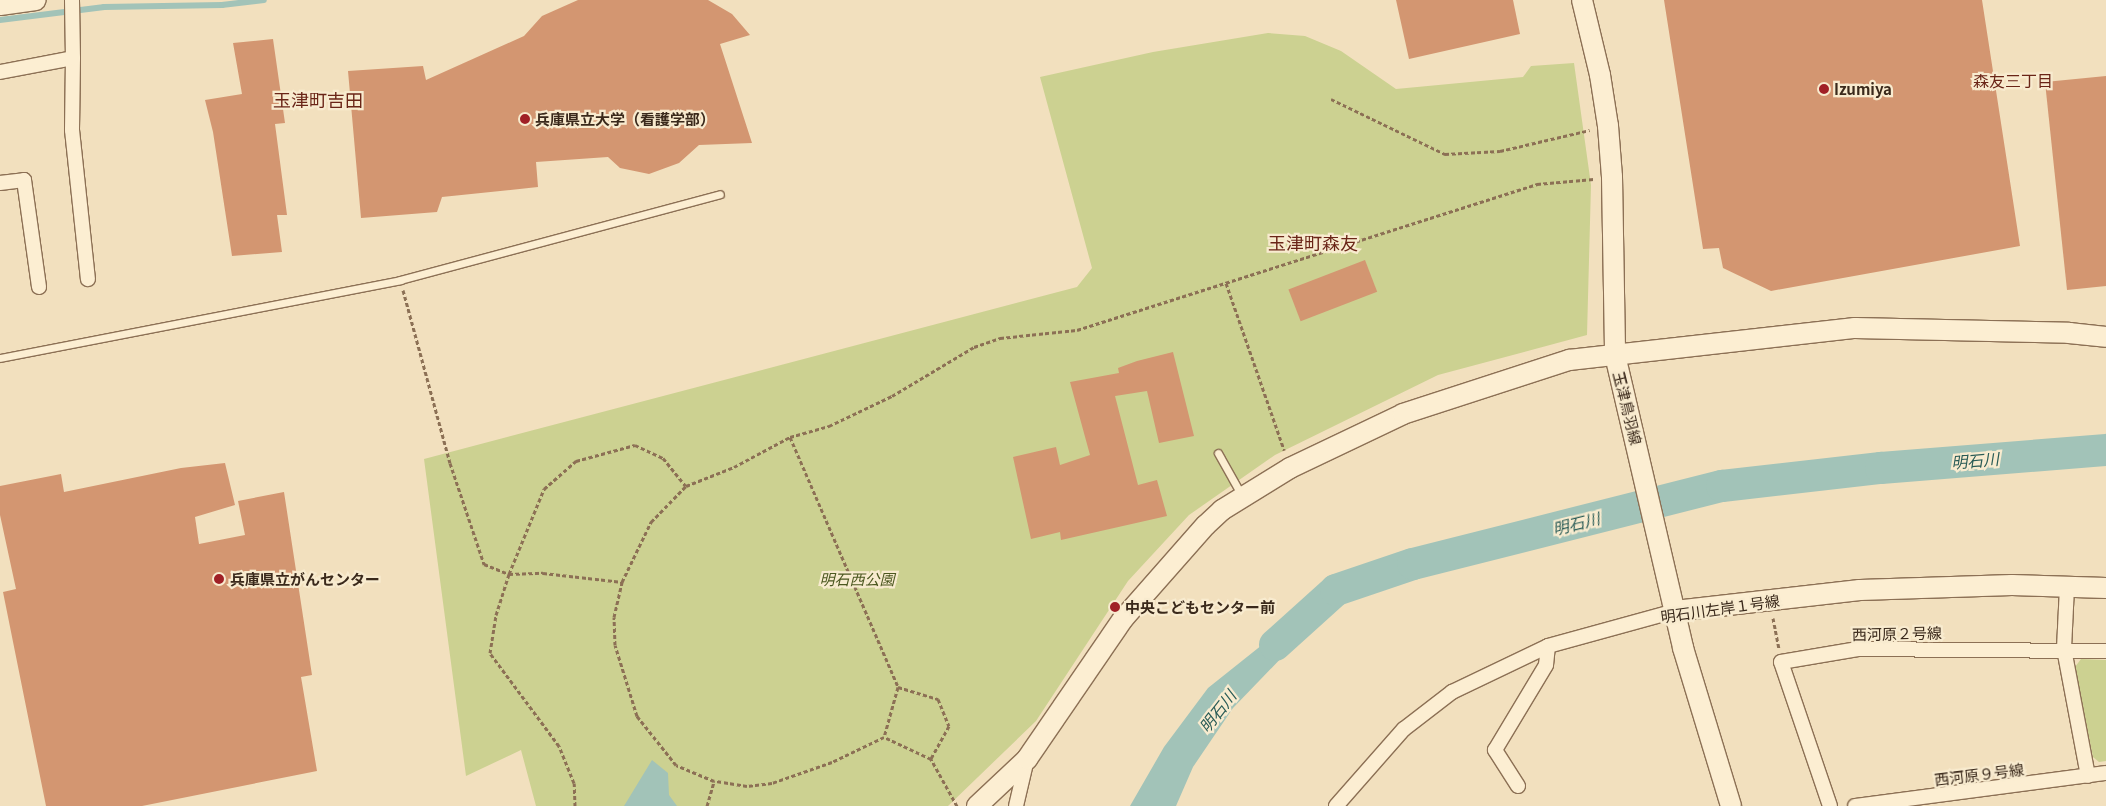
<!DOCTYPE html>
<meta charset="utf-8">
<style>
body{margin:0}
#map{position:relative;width:2106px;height:806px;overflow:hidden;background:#f2e0be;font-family:Georgia,"Noto Sans JP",serif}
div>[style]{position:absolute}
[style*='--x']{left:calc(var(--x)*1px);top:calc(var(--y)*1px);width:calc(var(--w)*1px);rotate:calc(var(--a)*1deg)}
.green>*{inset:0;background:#ccd191}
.water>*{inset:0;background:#a2c3b8}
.stream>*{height:5.5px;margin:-2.75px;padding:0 2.75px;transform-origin:2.75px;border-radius:2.75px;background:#a2c3b8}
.river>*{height:32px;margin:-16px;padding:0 16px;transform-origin:16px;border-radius:16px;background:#a2c3b8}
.building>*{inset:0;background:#d39671;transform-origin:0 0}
.path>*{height:3px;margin-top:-1.5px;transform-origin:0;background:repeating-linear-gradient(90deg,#8c7055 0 4px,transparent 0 6.5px)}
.roads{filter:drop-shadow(1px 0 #8c7055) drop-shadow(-1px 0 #8c7055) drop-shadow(0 1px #8c7055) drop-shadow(0 -1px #8c7055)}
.lane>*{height:7px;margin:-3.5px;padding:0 3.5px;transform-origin:3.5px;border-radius:3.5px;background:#fceed2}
.street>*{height:14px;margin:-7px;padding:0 7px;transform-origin:7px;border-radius:7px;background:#fceed2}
.secondary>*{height:20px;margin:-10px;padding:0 10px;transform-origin:10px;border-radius:10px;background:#fceed2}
.dots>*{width:14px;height:14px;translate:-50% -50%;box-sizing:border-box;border:2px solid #f8ebcf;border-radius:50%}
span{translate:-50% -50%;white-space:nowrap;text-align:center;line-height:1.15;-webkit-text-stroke:4.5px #f8ebcf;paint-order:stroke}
.poi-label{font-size:15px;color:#3a291b;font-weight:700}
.left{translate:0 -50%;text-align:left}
.street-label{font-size:15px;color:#3a291b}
.park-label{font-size:15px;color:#4c5820;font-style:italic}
.neighbourhood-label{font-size:16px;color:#6a2517}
.water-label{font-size:16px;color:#295b56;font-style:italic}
.quarter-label{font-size:18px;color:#6a2517}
</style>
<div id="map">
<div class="green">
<div style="clip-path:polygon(1268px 33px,1305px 36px,1341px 51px,1396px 89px,1523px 77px,1531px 66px,1574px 63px,1591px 185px,1587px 335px,1438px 375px,1275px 455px,1189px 515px,1128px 581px,1036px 721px,948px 806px,536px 806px,521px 750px,466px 776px,424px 459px,1077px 287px,1092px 268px,1040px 77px,1153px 52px)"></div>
<div style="clip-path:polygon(2081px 659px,2106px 660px,2106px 761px,2099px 762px,2093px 757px,2075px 667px)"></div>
</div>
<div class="water">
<div style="clip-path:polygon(1316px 602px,1287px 652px,1233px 708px,1193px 767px,1176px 806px,1130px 806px,1164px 747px,1208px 688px)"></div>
<div style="clip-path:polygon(652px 760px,668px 773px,669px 795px,677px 806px,624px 806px)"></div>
</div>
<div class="stream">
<div style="--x:0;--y:20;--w:105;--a:-7.1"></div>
<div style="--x:104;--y:7;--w:118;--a:-1"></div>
<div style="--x:222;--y:5;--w:42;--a:-6.8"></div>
</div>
<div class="river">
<div style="--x:1275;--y:645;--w:82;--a:-42"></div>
<div style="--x:1336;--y:590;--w:81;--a:-18.7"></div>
<div style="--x:1413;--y:564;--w:319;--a:-14.2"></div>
<div style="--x:1722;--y:486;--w:160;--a:-6.5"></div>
<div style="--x:1881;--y:468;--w:226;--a:-4.6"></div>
</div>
<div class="building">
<div style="clip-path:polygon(578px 0,708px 0,732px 14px,750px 35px,720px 44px,752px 143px,699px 145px,679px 163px,649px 174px,620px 168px,608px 157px,536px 162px,538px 187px,442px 197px,437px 212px,361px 218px,348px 71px,423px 66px,426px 80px,524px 36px,542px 16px)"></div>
<div style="clip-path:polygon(1396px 0,1513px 0,1520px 34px,1409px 59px)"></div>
<div style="clip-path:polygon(1664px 0,1982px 0,2020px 246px,1771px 291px,1723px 268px,1719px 248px,1703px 249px)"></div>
<div style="clip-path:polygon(273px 39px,285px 123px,275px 124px,287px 215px,277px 215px,282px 252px,232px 256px,213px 132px,205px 100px,242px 94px,233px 43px)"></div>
<div style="clip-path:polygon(2106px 76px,2106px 286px,2067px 290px,2045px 82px)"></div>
<div style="left:1365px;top:260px;width:34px;height:82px;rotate:69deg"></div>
<div style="clip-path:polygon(1173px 352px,1194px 436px,1159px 443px,1147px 391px,1115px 396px,1138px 485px,1157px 480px,1167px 516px,1061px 540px,1060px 532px,1031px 539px,1013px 457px,1056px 447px,1060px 465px,1090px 455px,1070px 382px,1119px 373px,1118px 368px,1137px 361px)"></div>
<div style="clip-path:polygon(225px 463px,235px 505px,195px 517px,199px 544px,245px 535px,238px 501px,284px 492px,312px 675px,301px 677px,317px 771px,142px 806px,46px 806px,3px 592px,16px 589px,0 515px,0 486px,61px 474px,64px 492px,181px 468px)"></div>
</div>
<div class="path">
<div style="--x:1331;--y:99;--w:127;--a:25.8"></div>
<div style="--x:1445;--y:154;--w:55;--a:-3.1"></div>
<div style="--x:1500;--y:151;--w:92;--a:-13.1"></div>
<div style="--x:1226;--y:283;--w:177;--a:70.8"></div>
<div style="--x:403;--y:290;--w:179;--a:74.8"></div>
<div style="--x:450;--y:463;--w:107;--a:71.4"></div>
<div style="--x:484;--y:564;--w:27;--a:22"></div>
<div style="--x:509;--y:574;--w:34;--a:-2"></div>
<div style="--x:543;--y:573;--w:80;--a:6.5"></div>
<div style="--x:790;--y:437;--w:272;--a:66.6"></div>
<div style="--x:898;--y:687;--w:52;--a:105.6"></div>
<div style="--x:1773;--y:618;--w:32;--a:79"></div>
<div style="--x:898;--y:687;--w:42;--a:16.7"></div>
<div style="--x:938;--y:699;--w:29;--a:68"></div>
<div style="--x:949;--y:726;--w:38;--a:119"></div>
<div style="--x:575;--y:806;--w:23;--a:-92"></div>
<div style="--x:574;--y:783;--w:40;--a:-112"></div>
<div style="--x:559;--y:746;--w:116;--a:-126.6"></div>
<div style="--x:490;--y:653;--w:38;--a:-81"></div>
<div style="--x:496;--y:615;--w:43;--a:-72.4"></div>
<div style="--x:509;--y:574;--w:92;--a:-67.6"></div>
<div style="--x:544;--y:489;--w:43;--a:-41.2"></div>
<div style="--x:576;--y:461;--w:61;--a:-15.2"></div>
<div style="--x:635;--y:445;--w:31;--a:25"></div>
<div style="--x:663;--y:458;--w:36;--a:51"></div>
<div style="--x:707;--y:806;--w:26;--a:-74"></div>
<div style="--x:957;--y:806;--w:54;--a:-119"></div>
<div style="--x:931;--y:759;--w:52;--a:-154.9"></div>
<div style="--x:884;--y:737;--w:58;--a:154.3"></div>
<div style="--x:832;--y:762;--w:64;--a:160.7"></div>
<div style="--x:772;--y:783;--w:25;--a:173"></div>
<div style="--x:747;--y:786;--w:33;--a:-171"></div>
<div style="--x:714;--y:781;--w:41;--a:-157.2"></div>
<div style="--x:676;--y:765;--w:63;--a:-128.5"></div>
<div style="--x:637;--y:716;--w:74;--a:-107.2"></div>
<div style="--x:615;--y:645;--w:28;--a:-92"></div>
<div style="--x:614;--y:617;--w:36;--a:-77"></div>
<div style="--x:622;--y:582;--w:67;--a:-64.2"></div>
<div style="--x:651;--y:522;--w:50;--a:-45.8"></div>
<div style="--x:686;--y:486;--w:52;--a:-21.6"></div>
<div style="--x:734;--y:467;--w:64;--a:-28.2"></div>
<div style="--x:790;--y:437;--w:41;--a:-15.8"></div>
<div style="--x:829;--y:426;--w:70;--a:-25.5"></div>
<div style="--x:892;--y:396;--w:96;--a:-30.9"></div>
<div style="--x:974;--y:347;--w:28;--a:-19"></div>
<div style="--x:1000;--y:338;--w:77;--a:-5.9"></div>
<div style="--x:1077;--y:330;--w:483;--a:-17.6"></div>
<div style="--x:1537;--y:184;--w:57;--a:-5"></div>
</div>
<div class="roads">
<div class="lane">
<div style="--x:0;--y:358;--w:408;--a:-11"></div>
<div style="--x:400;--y:280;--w:331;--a:-15"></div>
<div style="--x:1218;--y:453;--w:49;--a:60.8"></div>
</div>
<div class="street">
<div style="--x:73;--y:58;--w:72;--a:90.8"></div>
<div style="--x:72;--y:130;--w:150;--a:83.9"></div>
<div style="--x:0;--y:72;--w:74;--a:-10.9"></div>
<div style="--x:73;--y:58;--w:58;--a:-91"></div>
<div style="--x:0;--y:183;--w:24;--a:-7"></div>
<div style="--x:24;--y:180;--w:108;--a:82"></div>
<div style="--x:2067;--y:587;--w:62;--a:92.8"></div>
<div style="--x:2064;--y:649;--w:129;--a:79.3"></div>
<div style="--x:1518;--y:786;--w:43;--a:-122.6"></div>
<div style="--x:1495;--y:750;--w:99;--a:-59"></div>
<div style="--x:1546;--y:665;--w:19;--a:-84"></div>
<div style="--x:1016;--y:806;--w:48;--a:-76.8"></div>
<div style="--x:1336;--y:806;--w:103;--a:-48.6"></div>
<div style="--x:1404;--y:729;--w:61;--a:-37.6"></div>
<div style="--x:1452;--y:692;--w:106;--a:-25.6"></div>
<div style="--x:1548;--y:646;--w:132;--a:-15.4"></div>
<div style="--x:1830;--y:806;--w:152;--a:-108.8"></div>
<div style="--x:1781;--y:662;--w:78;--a:-9.6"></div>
<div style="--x:1858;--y:649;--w:248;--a:0.5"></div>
<div style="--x:1855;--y:806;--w:253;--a:-7.5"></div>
</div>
<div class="secondary">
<div style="--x:1582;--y:0;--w:77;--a:76.5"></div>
<div style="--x:1600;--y:75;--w:52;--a:81.1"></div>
<div style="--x:1608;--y:126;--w:51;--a:85.5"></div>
<div style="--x:1612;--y:177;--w:178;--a:89"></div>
<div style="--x:1615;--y:355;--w:301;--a:76.9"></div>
<div style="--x:1683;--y:648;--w:165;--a:73.1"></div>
<div style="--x:0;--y:5;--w:36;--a:-8"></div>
<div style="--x:1675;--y:611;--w:186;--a:-6.5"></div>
<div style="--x:1860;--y:590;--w:152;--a:-1.9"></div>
<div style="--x:2012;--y:585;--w:94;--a:1.8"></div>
<div style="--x:977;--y:806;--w:69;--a:-43.2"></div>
<div style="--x:1027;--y:759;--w:170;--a:-55.6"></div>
<div style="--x:1123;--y:619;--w:125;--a:-48.6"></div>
<div style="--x:1206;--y:525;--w:22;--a:-43"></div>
<div style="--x:1222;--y:510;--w:80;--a:-31.7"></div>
<div style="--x:1290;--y:468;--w:125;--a:-25.5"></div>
<div style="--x:1403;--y:414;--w:175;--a:-18"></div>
<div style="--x:1569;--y:360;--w:288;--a:-6.4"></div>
<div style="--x:1855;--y:328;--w:214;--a:1.3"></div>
<div style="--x:2069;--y:333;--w:37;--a:6"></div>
</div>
</div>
<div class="dots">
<div style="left:1824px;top:89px;background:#a02026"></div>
<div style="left:525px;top:119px;background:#a02026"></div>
<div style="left:219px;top:579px;background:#a02026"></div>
<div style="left:1115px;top:607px;background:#a02026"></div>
</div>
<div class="poi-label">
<span class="left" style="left:1834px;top:89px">Izumiya</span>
<span class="left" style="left:535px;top:119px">兵庫県立大学（看護学部）</span>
<span class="left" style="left:230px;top:579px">兵庫県立がんセンター</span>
<span class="left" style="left:1125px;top:607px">中央こどもセンター前</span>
</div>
<div class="street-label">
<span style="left:1628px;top:408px;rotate:76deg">玉津鳥羽線</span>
<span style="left:1720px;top:608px;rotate:-8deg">明石川左岸１号線</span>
<span style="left:1897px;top:633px;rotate:-1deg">西河原２号線</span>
<span style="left:1979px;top:774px;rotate:-7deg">西河原９号線</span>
</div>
<div class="park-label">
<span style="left:857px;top:579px">明石西公園</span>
</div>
<div class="neighbourhood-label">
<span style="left:2013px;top:80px">森友三丁目</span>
</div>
<div class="water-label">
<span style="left:1975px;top:460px;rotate:-5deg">明石川</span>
<span style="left:1576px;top:523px;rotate:-14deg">明石川</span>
<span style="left:1217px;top:711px;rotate:-52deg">明石川</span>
</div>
<div class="quarter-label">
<span style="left:318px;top:99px">玉津町吉田</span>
<span style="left:1313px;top:242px">玉津町森友</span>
</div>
</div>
